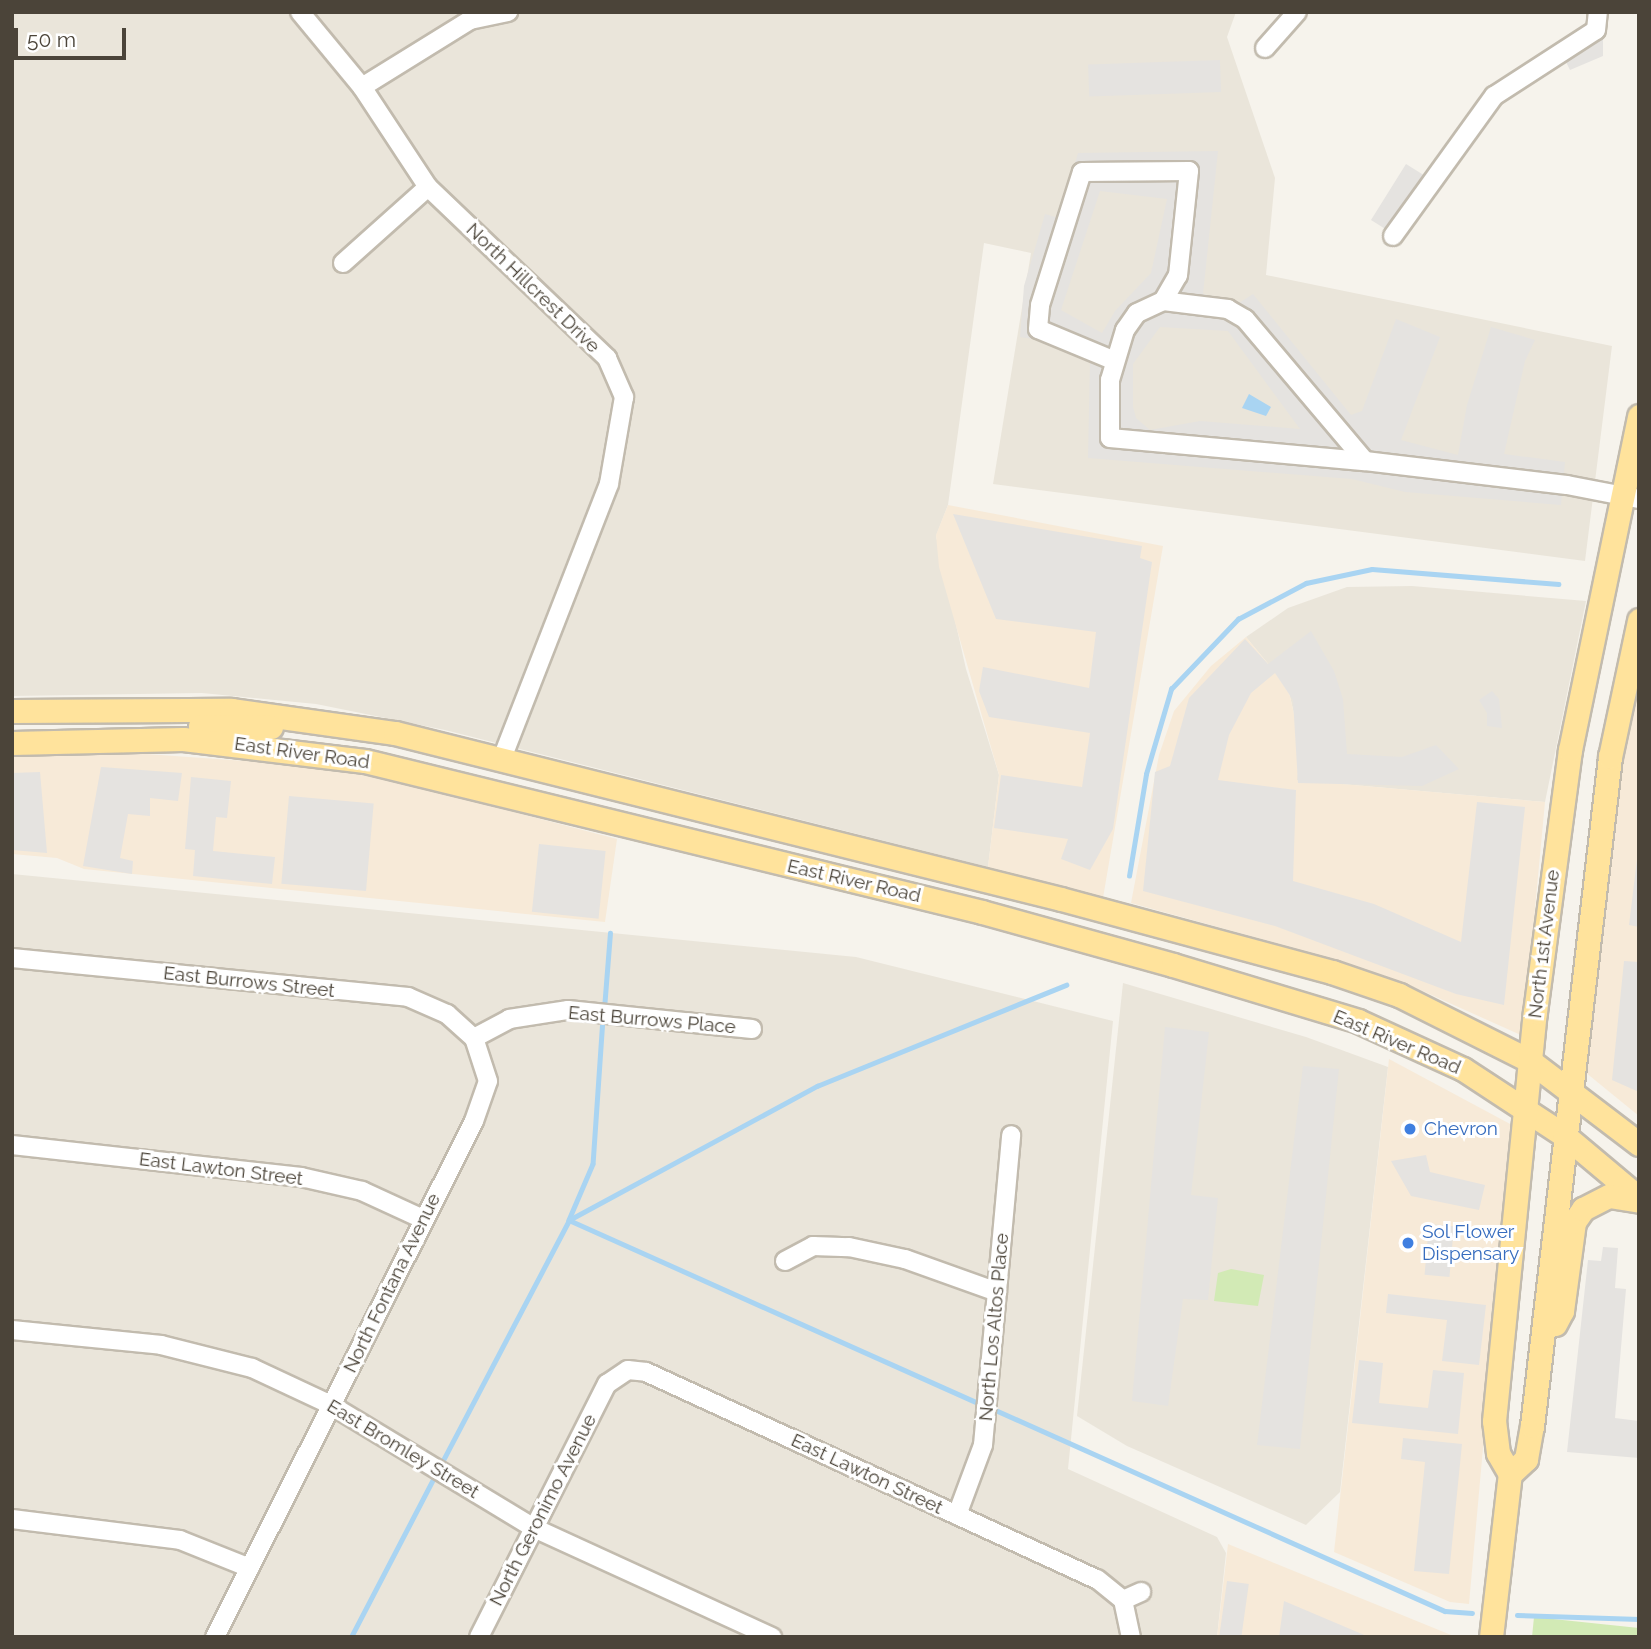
<!DOCTYPE html>
<style>
body{margin:0}
#map{position:relative;width:1651px;height:1649px;overflow:hidden;background:#f6f3ec;font-family:Raleway,sans-serif}
div>[style]{position:absolute}
[style*='--x']{left:calc(var(--x)*1px);top:calc(var(--y)*1px);width:calc(var(--w)*1px);rotate:calc(var(--a)*1deg)}
.residential>*{inset:0;background:#eae5da}
.commercial>*{inset:0;background:#f7ead8}
.green>*{inset:0;background:#d2eab5}
.parking>*{inset:0;background:#e5e3e0;transform-origin:0 0}
.water>*{inset:0;background:#a9d4f2}
.stream>*{height:4.5px;margin:-2.25px;padding:0 2.25px;transform-origin:2.25px;border-radius:2.25px;background:#a9d4f2}
.roads{filter:drop-shadow(2px 0 #c2bbae) drop-shadow(-2px 0 #c2bbae) drop-shadow(0 2px #c2bbae) drop-shadow(0 -2px #c2bbae)}
.minor>*{height:18px;margin:-9px;padding:0 9px;transform-origin:9px;border-radius:9px;background:#fff}
.major>*{height:23px;margin:-11.5px;padding:0 11.5px;transform-origin:11.5px;border-radius:11.5px;background:#ffe39c}
.dots>*{width:19px;height:19px;translate:-50% -50%;box-sizing:border-box;border:4px solid #fff;border-radius:50%}
span{translate:-50% -50%;white-space:nowrap;text-align:center;line-height:1.15;-webkit-text-stroke:6px #fff;paint-order:stroke}
.street-label{font-size:19px;color:#4b4439}
.shop-label{font-size:19px;color:#366cbe}
.left{translate:0 -50%;text-align:left}
.frame{position:absolute;inset:0;border:14px solid #4b4439;pointer-events:none}
.scale{position:absolute;left:14px;top:28px;width:112px;height:32px;box-sizing:border-box;border:4px solid #4b4439;border-top:0;padding-left:9px;font-size:21px;line-height:24px;white-space:nowrap;color:#4b4439;-webkit-text-stroke:5px #fff;paint-order:stroke}
</style>
<div id="map">
<div class="residential">
<div style="clip-path:polygon(12px 12px,1236px 12px,1227px 37px,1275px 178px,1266px 275px,1612px 346px,1585px 561px,993px 484px,1031px 253px,984px 243px,948px 505px,936px 536px,966px 669px,999px 775px,988px 867px,445px 730px,316px 704px,202px 693px,12px 696px)"></div>
<div style="clip-path:polygon(1412px 586px,1586px 601px,1545px 802px,1296px 780px,1301px 744px,1288px 688px,1246px 637px,1288px 608px,1347px 587px)"></div>
<div style="clip-path:polygon(12px 874px,856px 957px,1113px 1021px,1068px 1469px,1217px 1537px,1226px 1553px,1217px 1637px,12px 1637px)"></div>
<div style="clip-path:polygon(1123px 983px,1306px 1037px,1388px 1067px,1340px 1492px,1306px 1525px,1127px 1446px,1077px 1416px)"></div>
</div>
<div class="commercial">
<div style="clip-path:polygon(948px 505px,1163px 546px,1103px 898px,988px 867px,999px 775px,939px 567px,936px 535px)"></div>
<div style="clip-path:polygon(1246px 637px,1288px 688px,1301px 744px,1297px 780px,1545px 802px,1523px 1036px,1407px 984px,1344px 962px,1131px 903px,1159px 755px,1174px 711px,1211px 666px)"></div>
<div style="clip-path:polygon(1639px 674px,1639px 1116px,1585px 1072px,1622px 761px)"></div>
<div style="clip-path:polygon(146px 754px,314px 766px,396px 781px,617px 839px,605px 922px,84px 869px,57px 858px,12px 854px,12px 756px)"></div>
<div style="clip-path:polygon(1389px 1059px,1512px 1125px,1469px 1604px,1450px 1602px,1334px 1552px)"></div>
<div style="clip-path:polygon(1228px 1544px,1456px 1637px,1217px 1637px)"></div>
</div>
<div class="green">
<div style="clip-path:polygon(1231px 1269px,1264px 1275px,1258px 1306px,1214px 1301px,1218px 1273px)"></div>
<div style="clip-path:polygon(1534px 1617px,1639px 1628px,1639px 1637px,1532px 1637px)"></div>
</div>
<div class="parking">
<div style="clip-path:polygon(1603px 38px,1603px 56px,1570px 70px,1564px 58px)"></div>
<div style="left:1220px;top:60px;width:32px;height:132px;rotate:88deg"></div>
<div style="clip-path:polygon(evenodd,1218px 151px,1203px 294px,1239px 303px,1253px 294px,1351px 415px,1362px 411px,1396px 319px,1440px 337px,1401px 440px,1458px 455px,1467px 405px,1491px 327px,1535px 340px,1525px 361px,1504px 454px,1565px 462px,1561px 505px,1405px 492px,1352px 479px,1088px 458px,1090px 360px,1047px 341px,1020px 337px,1024px 286px,1045px 214px,1059px 218px,1078px 153px,1218px 151px,1100px 191px,1167px 199px,1151px 273px,1115px 311px,1102px 333px,1061px 310px,1100px 191px,1218px 151px,1160px 327px,1228px 331px,1300px 429px,1200px 421px,1150px 430px,1136px 418px,1133px 407px,1133px 364px,1160px 327px)"></div>
<div style="left:1406px;top:164px;width:25px;height:66px;rotate:32deg"></div>
<div style="clip-path:polygon(953px 514px,1142px 546px,1140px 558px,1152px 562px,1113px 829px,1090px 870px,1061px 859px,1068px 839px,994px 828px,1001px 775px,1082px 787px,1090px 733px,989px 717px,979px 691px,983px 667px,1089px 688px,1096px 632px,996px 619px)"></div>
<div style="clip-path:polygon(1311px 631px,1334px 671px,1343px 699px,1347px 754px,1402px 757px,1436px 745px,1459px 769px,1422px 786px,1298px 783px,1293px 700px,1275px 673px,1251px 693px,1229px 735px,1218px 780px,1296px 790px,1293px 881px,1374px 904px,1461px 942px,1477px 802px,1525px 807px,1504px 1005px,1456px 994px,1275px 926px,1143px 891px,1155px 772px,1170px 766px,1189px 698px,1245px 639px,1268px 664px)"></div>
<div style="clip-path:polygon(1492px 691px,1499px 699px,1502px 728px,1487px 726px,1487px 713px,1479px 700px)"></div>
<div style="clip-path:polygon(101px 767px,182px 773px,178px 801px,150px 798px,150px 816px,128px 814px,120px 858px,133px 861px,132px 874px,83px 866px)"></div>
<div style="clip-path:polygon(40px 772px,47px 853px,12px 850px,12px 773px)"></div>
<div style="clip-path:polygon(191px 777px,231px 781px,227px 818px,216px 817px,213px 851px,275px 857px,272px 884px,193px 876px,195px 850px,185px 849px)"></div>
<div style="left:289px;top:796px;width:85px;height:88px;rotate:5deg"></div>
<div style="clip-path:polygon(1639px 843px,1639px 927px,1629px 925px)"></div>
<div style="left:539px;top:844px;width:67px;height:68px;rotate:6deg"></div>
<div style="clip-path:polygon(1624px 961px,1639px 962px,1639px 1092px,1612px 1080px)"></div>
<div style="clip-path:polygon(1165px 1027px,1209px 1032px,1191px 1195px,1218px 1198px,1208px 1300px,1183px 1299px,1168px 1406px,1132px 1401px)"></div>
<div style="clip-path:polygon(1303px 1066px,1339px 1069px,1300px 1449px,1257px 1445px)"></div>
<div style="clip-path:polygon(1426px 1155px,1430px 1172px,1485px 1185px,1479px 1210px,1411px 1196px,1391px 1161px)"></div>
<div style="left:1429px;top:1224px;width:25px;height:51px;rotate:5deg"></div>
<div style="clip-path:polygon(1603px 1247px,1618px 1248px,1615px 1288px,1626px 1289px,1615px 1418px,1639px 1421px,1639px 1458px,1567px 1452px,1588px 1260px,1601px 1261px)"></div>
<div style="clip-path:polygon(1388px 1294px,1486px 1305px,1479px 1365px,1442px 1361px,1447px 1320px,1386px 1313px)"></div>
<div style="clip-path:polygon(1359px 1360px,1383px 1363px,1379px 1403px,1428px 1408px,1433px 1370px,1464px 1373px,1458px 1434px,1352px 1423px)"></div>
<div style="clip-path:polygon(1403px 1438px,1462px 1444px,1449px 1574px,1414px 1571px,1425px 1462px,1401px 1459px)"></div>
<div style="left:1227px;top:1581px;width:22px;height:56px;rotate:8deg"></div>
<div style="clip-path:polygon(1284px 1601px,1369px 1637px,1279px 1637px)"></div>
</div>
<div class="water">
<div style="clip-path:polygon(1249px 394px,1271px 407px,1266px 416px,1242px 408px)"></div>
</div>
<div class="stream">
<div style="--x:1129;--y:876;--w:103;--a:-80.5"></div>
<div style="--x:1146;--y:774;--w:89;--a:-73.6"></div>
<div style="--x:1171;--y:689;--w:97;--a:-46.3"></div>
<div style="--x:1238;--y:619;--w:77;--a:-27.9"></div>
<div style="--x:1306;--y:583;--w:67;--a:-12"></div>
<div style="--x:1372;--y:569;--w:187;--a:4.6"></div>
<div style="--x:604;--y:1009;--w:76;--a:-85.5"></div>
<div style="--x:603;--y:1018;--w:146;--a:93.9"></div>
<div style="--x:593;--y:1164;--w:61;--a:113.2"></div>
<div style="--x:569;--y:1220;--w:453;--a:24.1"></div>
<div style="--x:991;--y:1408;--w:497;--a:24.1"></div>
<div style="--x:1445;--y:1611;--w:27;--a:4"></div>
<div style="--x:440;--y:1466;--w:278;--a:-62.3"></div>
<div style="--x:569;--y:1220;--w:282;--a:-28.4"></div>
<div style="--x:817;--y:1086;--w:269;--a:-22.1"></div>
<div style="--x:1517;--y:1615;--w:122;--a:1.9"></div>
<div style="--x:351;--y:1637;--w:184;--a:-62.5"></div>
</div>
<div class="roads">
<div class="minor">
<div style="--x:300;--y:12;--w:97;--a:50.4"></div>
<div style="--x:362;--y:87;--w:120;--a:56.6"></div>
<div style="--x:428;--y:187;--w:248;--a:43.7"></div>
<div style="--x:607;--y:358;--w:43;--a:66.4"></div>
<div style="--x:624;--y:397;--w:88;--a:99.8"></div>
<div style="--x:609;--y:484;--w:297;--a:111.3"></div>
<div style="--x:1265;--y:48;--w:48;--a:-48.4"></div>
<div style="--x:362;--y:87;--w:127;--a:-31.8"></div>
<div style="--x:470;--y:20;--w:39;--a:-12"></div>
<div style="--x:1393;--y:236;--w:173;--a:-54.2"></div>
<div style="--x:1494;--y:96;--w:121;--a:-32.9"></div>
<div style="--x:1596;--y:30;--w:18;--a:-84"></div>
<div style="--x:343;--y:263;--w:114;--a:-41.8"></div>
<div style="--x:1115;--y:361;--w:83;--a:-157.4"></div>
<div style="--x:1038;--y:329;--w:24;--a:-85"></div>
<div style="--x:1040;--y:305;--w:139;--a:-72.5"></div>
<div style="--x:1082;--y:172;--w:107;--a:-0.5"></div>
<div style="--x:1189;--y:171;--w:105;--a:96"></div>
<div style="--x:1178;--y:275;--w:30;--a:120"></div>
<div style="--x:1365;--y:461;--w:186;--a:-130.2"></div>
<div style="--x:1245;--y:319;--w:20;--a:-150"></div>
<div style="--x:1228;--y:309;--w:65;--a:-173"></div>
<div style="--x:1163;--y:301;--w:29;--a:155"></div>
<div style="--x:1137;--y:313;--w:21;--a:125"></div>
<div style="--x:1125;--y:330;--w:52;--a:106.7"></div>
<div style="--x:1110;--y:380;--w:58;--a:90"></div>
<div style="--x:1110;--y:438;--w:256;--a:5.2"></div>
<div style="--x:1365;--y:461;--w:203;--a:6.8"></div>
<div style="--x:1567;--y:485;--w:73;--a:11"></div>
<div style="--x:12;--y:958;--w:398;--a:5.6"></div>
<div style="--x:408;--y:997;--w:43;--a:23.6"></div>
<div style="--x:447;--y:1014;--w:36;--a:42"></div>
<div style="--x:474;--y:1038;--w:40;--a:-28"></div>
<div style="--x:509;--y:1019;--w:60;--a:-8.7"></div>
<div style="--x:568;--y:1010;--w:185;--a:5.9"></div>
<div style="--x:12;--y:1145;--w:291;--a:6.3"></div>
<div style="--x:301;--y:1177;--w:63;--a:12.9"></div>
<div style="--x:362;--y:1191;--w:67;--a:24.7"></div>
<div style="--x:785;--y:1261;--w:32;--a:-28"></div>
<div style="--x:813;--y:1246;--w:36;--a:2"></div>
<div style="--x:849;--y:1247;--w:57;--a:12.1"></div>
<div style="--x:905;--y:1259;--w:98;--a:19.7"></div>
<div style="--x:12;--y:1330;--w:150;--a:5.7"></div>
<div style="--x:161;--y:1345;--w:94;--a:14.2"></div>
<div style="--x:252;--y:1368;--w:87;--a:25.1"></div>
<div style="--x:331;--y:1405;--w:237;--a:31.2"></div>
<div style="--x:534;--y:1528;--w:262;--a:24.6"></div>
<div style="--x:957;--y:1515;--w:75;--a:-69.6"></div>
<div style="--x:983;--y:1445;--w:311;--a:-84.8"></div>
<div style="--x:12;--y:1519;--w:169;--a:7.1"></div>
<div style="--x:180;--y:1540;--w:75;--a:21.8"></div>
<div style="--x:1123;--y:1600;--w:20;--a:-24"></div>
<div style="--x:215;--y:1637;--w:577;--a:-63.35"></div>
<div style="--x:474;--y:1121;--w:42;--a:-70.7"></div>
<div style="--x:488;--y:1081;--w:45;--a:-108"></div>
<div style="--x:479;--y:1637;--w:284;--a:-63.2"></div>
<div style="--x:607;--y:1384;--w:25;--a:-34"></div>
<div style="--x:628;--y:1370;--w:18;--a:6"></div>
<div style="--x:646;--y:1372;--w:496;--a:24.7"></div>
<div style="--x:1097;--y:1579;--w:33;--a:39"></div>
<div style="--x:1123;--y:1600;--w:38;--a:78"></div>
</div>
<div class="major">
<div style="--x:12;--y:711;--w:219;--a:-0.3"></div>
<div style="--x:231;--y:710;--w:166;--a:8"></div>
<div style="--x:395;--y:733;--w:686;--a:14"></div>
<div style="--x:1061;--y:899;--w:281;--a:15.1"></div>
<div style="--x:1332;--y:972;--w:71;--a:18.9"></div>
<div style="--x:1399;--y:995;--w:147;--a:26.7"></div>
<div style="--x:1530;--y:1061;--w:137;--a:37.3"></div>
<div style="--x:200;--y:726;--w:71;--a:0.8"></div>
<div style="--x:12;--y:743;--w:171;--a:-1.3"></div>
<div style="--x:183;--y:739;--w:183;--a:6.9"></div>
<div style="--x:365;--y:761;--w:635;--a:13.75"></div>
<div style="--x:982;--y:912;--w:198;--a:15.5"></div>
<div style="--x:1173;--y:965;--w:193;--a:16.8"></div>
<div style="--x:1358;--y:1021;--w:115;--a:24.6"></div>
<div style="--x:1463;--y:1069;--w:121;--a:33.2"></div>
<div style="--x:1564;--y:1135;--w:98;--a:40"></div>
<div style="--x:1555;--y:1324;--w:15;--a:-62"></div>
<div style="--x:1562;--y:1311;--w:90;--a:-82.3"></div>
<div style="--x:1574;--y:1222;--w:16;--a:-55"></div>
<div style="--x:1583;--y:1209;--w:29;--a:-27"></div>
<div style="--x:1609;--y:1196;--w:30;--a:9"></div>
<div style="--x:1510;--y:1474;--w:24;--a:-120"></div>
<div style="--x:1498;--y:1453;--w:32;--a:-97"></div>
<div style="--x:1494;--y:1421;--w:411;--a:-84.3"></div>
<div style="--x:1535;--y:1012;--w:264;--a:-82.4"></div>
<div style="--x:1570;--y:750;--w:341;--a:-78.3"></div>
<div style="--x:1491;--y:1637;--w:164;--a:-83.4"></div>
<div style="--x:1510;--y:1474;--w:22;--a:-43"></div>
<div style="--x:1526;--y:1459;--w:34;--a:-80"></div>
<div style="--x:1532;--y:1426;--w:674;--a:-83.35"></div>
<div style="--x:1610;--y:757;--w:140;--a:-78"></div>
</div>
</div>
<div class="dots">
<div style="left:1410px;top:1129px;background:#3f7fe0"></div>
<div style="left:1408px;top:1243px;background:#3f7fe0"></div>
</div>
<div class="street-label">
<span style="left:533px;top:288px;rotate:44deg">North Hillcrest Drive</span>
<span style="left:302px;top:753px;rotate:8deg">East River Road</span>
<span style="left:854px;top:881px;rotate:13deg">East River Road</span>
<span style="left:1544px;top:944px;rotate:-83deg">North 1st Avenue</span>
<span style="left:249px;top:982px;rotate:6deg">East Burrows Street</span>
<span style="left:652px;top:1020px;rotate:5deg">East Burrows Place</span>
<span style="left:1397px;top:1042px;rotate:23deg">East River Road</span>
<span style="left:221px;top:1169px;rotate:7deg">East Lawton Street</span>
<span style="left:392px;top:1283px;rotate:-64deg">North Fontana Avenue</span>
<span style="left:994px;top:1327px;rotate:-85deg">North Los Altos Place</span>
<span style="left:403px;top:1449px;rotate:31deg">East Bromley Street</span>
<span style="left:867px;top:1474px;rotate:25deg">East Lawton Street</span>
<span style="left:543px;top:1510px;rotate:-63deg">North Geronimo Avenue</span>
</div>
<div class="shop-label">
<span class="left" style="left:1424px;top:1129px">Chevron</span>
<span class="left" style="left:1422px;top:1243px">Sol Flower<br>Dispensary</span>
</div>
<div class="frame"></div>
<div class="scale">50 m</div>
</div>
